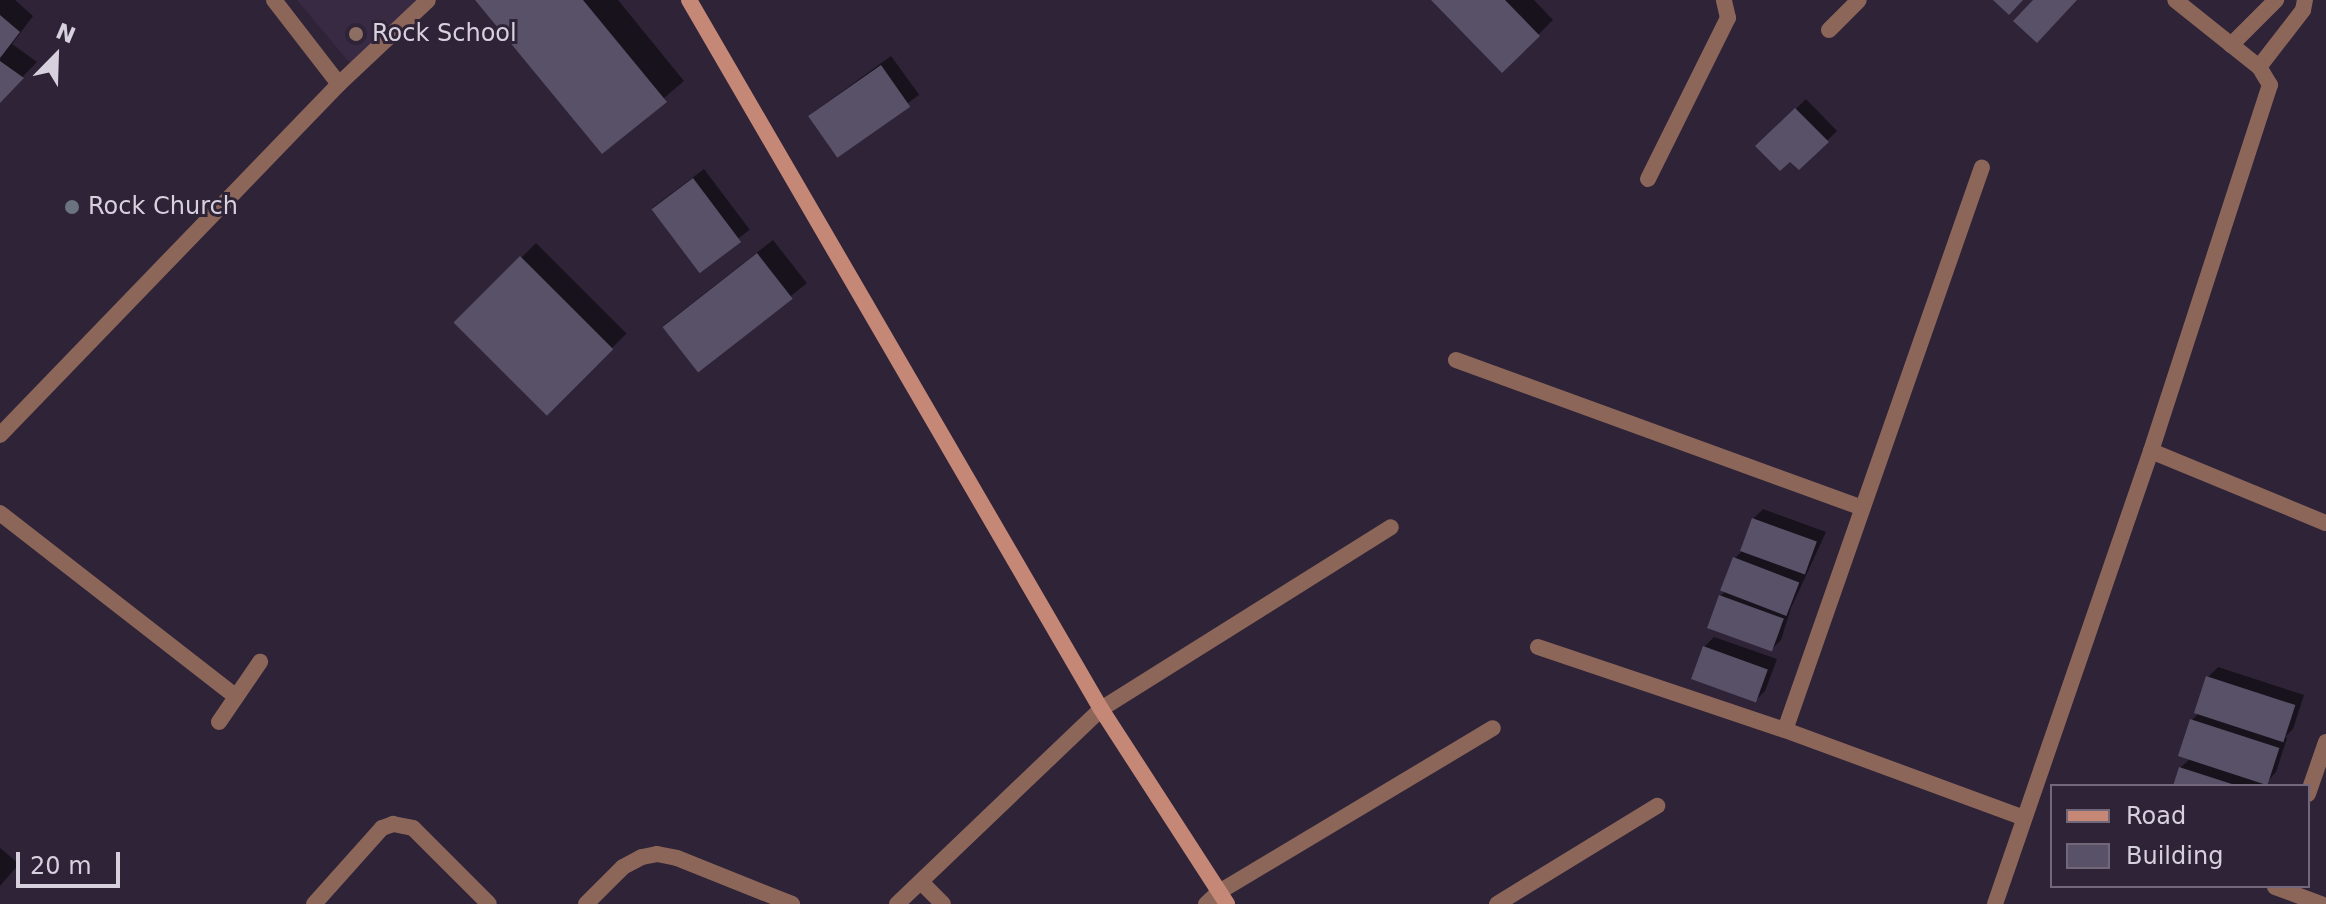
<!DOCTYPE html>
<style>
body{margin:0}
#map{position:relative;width:2326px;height:904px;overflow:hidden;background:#2e2337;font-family:"DejaVu Sans",sans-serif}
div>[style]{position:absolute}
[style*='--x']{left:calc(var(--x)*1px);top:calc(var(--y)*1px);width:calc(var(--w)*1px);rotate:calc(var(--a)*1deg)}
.built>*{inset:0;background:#392a44}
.shadow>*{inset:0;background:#0007;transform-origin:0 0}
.building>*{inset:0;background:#585168;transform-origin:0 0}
.lane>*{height:16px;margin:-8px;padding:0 8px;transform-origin:8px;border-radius:8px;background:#8d665a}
.street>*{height:16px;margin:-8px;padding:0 8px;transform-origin:8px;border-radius:8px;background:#8d665a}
.secondary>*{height:16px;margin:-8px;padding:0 8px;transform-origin:8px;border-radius:8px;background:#c68876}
.dots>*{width:22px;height:22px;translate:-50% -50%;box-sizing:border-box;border:4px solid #2e2337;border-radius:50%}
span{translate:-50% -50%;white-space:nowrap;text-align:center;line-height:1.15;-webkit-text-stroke:6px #2e2337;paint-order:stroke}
.poi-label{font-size:24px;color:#d7d0dd}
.left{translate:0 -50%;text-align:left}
.legend{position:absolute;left:2050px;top:784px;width:260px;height:104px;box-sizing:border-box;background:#2e2337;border:2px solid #726879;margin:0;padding:10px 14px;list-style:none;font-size:24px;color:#d7d0dd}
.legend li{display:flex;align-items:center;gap:16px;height:40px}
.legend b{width:40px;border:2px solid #726879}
.north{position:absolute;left:16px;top:16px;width:80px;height:80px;-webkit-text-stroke:6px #2e2337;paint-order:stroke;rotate:23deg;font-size:22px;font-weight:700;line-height:32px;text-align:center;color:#d7d0dd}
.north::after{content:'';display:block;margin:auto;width:28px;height:36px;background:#d7d0dd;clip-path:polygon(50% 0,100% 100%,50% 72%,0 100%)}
.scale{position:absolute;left:16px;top:852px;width:104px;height:36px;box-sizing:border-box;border:4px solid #d7d0dd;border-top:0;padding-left:10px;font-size:24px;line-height:28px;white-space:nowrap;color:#d7d0dd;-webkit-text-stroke:6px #2e2337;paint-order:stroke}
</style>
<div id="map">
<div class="built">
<div style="clip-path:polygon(297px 0,420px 0,354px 68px)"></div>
</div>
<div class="shadow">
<div style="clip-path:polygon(0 0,15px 0,33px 16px,12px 44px,37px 62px,0 100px)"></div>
<div style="clip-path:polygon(478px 0,618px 0,684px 81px,602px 151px)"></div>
<div style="clip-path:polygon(1433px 0,1534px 0,1553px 20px,1502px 70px)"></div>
<div style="left:891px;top:56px;width:48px;height:101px;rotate:54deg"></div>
<div style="clip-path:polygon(1806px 99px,1837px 131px,1799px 168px,1790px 159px,1758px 146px)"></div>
<div style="left:704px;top:169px;width:76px;height:65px;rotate:53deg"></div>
<div style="left:773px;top:240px;width:55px;height:140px;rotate:52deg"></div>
<div style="left:536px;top:243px;width:128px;height:112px;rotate:45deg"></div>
<div style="clip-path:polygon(1763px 509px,1826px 532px,1791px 608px,1781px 640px,1771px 650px,1720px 596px,1726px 591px,1735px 558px,1741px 552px,1753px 519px)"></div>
<div style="clip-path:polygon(1714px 637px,1777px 659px,1765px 691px,1755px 701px,1704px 647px)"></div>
<div style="clip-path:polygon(2218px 667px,2304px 695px,2293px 729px,2285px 737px,2287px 738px,2276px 772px,2266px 783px,2276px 786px,2175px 786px,2180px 768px,2191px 758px,2192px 720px,2200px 712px,2208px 677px)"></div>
<div style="clip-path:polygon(0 848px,19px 864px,0 886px)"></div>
</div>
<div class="building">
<div style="clip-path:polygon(475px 0,583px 0,667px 102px,602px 154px)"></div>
<div style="clip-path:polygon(1431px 0,1505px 0,1540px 36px,1502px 73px)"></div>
<div style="clip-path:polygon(1993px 0,2023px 0,2009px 15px)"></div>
<div style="clip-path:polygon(2033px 0,2077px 0,2037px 43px,2013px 21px)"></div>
<div style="clip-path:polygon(0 15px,20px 32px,0 58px)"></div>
<div style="clip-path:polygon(0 61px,24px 78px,0 103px)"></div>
<div style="left:881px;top:65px;width:51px;height:89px;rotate:55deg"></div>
<div style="clip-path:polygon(1795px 108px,1829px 142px,1799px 170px,1790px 162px,1780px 171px,1755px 146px)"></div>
<div style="left:693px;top:178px;width:80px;height:52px;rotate:53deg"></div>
<div style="left:757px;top:253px;width:58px;height:120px;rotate:52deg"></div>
<div style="left:520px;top:256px;width:132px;height:94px;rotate:45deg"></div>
<div style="left:1752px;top:518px;width:69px;height:35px;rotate:20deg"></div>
<div style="left:1733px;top:557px;width:71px;height:36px;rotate:21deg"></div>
<div style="left:1719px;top:595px;width:69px;height:35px;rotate:20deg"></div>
<div style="left:1703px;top:646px;width:69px;height:35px;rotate:20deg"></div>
<div style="left:2206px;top:676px;width:94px;height:39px;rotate:18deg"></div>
<div style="left:2190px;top:719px;width:94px;height:39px;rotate:18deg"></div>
<div style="clip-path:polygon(2179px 767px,2235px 785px,2235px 786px,2173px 786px)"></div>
</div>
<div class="lane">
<div style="--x:274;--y:0;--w:106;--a:52.3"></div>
</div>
<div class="street">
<div style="--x:1829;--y:30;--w:42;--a:-45"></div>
<div style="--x:2231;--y:45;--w:64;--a:-45"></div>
<div style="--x:2259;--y:67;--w:72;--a:-52.3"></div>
<div style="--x:2303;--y:10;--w:10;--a:-79"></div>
<div style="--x:1648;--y:179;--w:180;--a:-63.6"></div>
<div style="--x:1728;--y:18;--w:18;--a:-103"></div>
<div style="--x:1456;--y:360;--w:432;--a:20"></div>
<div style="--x:0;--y:435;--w:488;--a:-46"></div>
<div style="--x:339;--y:84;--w:122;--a:-43.3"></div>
<div style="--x:2151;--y:451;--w:189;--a:22.4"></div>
<div style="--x:0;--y:513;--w:299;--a:37.9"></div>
<div style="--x:1538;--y:647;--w:261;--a:18.6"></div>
<div style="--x:1785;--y:730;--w:252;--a:20.2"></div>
<div style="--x:219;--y:722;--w:73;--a:-55.7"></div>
<div style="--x:1785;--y:730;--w:596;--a:-70.71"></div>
<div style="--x:2308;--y:794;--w:55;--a:-70.9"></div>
<div style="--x:921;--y:882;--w:31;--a:45"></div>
<div style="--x:2275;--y:887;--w:49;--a:20.3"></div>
<div style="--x:314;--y:904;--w:102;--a:-48.2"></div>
<div style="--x:382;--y:828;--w:12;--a:-20"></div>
<div style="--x:393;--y:824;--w:20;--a:11"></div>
<div style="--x:413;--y:828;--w:107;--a:45"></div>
<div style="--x:586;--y:904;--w:52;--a:-45"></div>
<div style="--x:623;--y:867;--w:21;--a:-28"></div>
<div style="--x:642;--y:857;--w:15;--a:-11"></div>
<div style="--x:657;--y:854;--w:20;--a:11"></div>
<div style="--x:677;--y:858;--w:124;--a:21.8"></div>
<div style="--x:897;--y:904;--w:282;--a:-43.7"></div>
<div style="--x:1101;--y:709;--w:342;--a:-32.1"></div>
<div style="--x:1206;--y:904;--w:18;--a:-43"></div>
<div style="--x:1219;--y:892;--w:319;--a:-30.9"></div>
<div style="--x:1497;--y:904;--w:188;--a:-31.5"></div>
<div style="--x:1995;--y:904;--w:479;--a:-71"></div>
<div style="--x:2151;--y:451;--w:385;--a:-72"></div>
<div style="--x:2270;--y:85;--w:21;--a:-121"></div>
<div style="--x:2259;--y:67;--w:107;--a:-141.4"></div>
</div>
<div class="secondary">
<div style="--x:689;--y:0;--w:820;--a:59.84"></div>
<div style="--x:1101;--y:709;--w:232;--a:57.1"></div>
</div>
<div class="dots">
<div style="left:356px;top:34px;background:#8d6e63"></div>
<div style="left:72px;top:207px;background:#6b7280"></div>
</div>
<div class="poi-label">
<span class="left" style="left:372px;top:34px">Rock School</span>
<span class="left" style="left:88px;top:207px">Rock Church</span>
</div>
<ul class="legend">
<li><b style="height:10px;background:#c68876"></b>Road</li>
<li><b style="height:22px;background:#585168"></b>Building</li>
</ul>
<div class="north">N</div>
<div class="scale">20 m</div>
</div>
